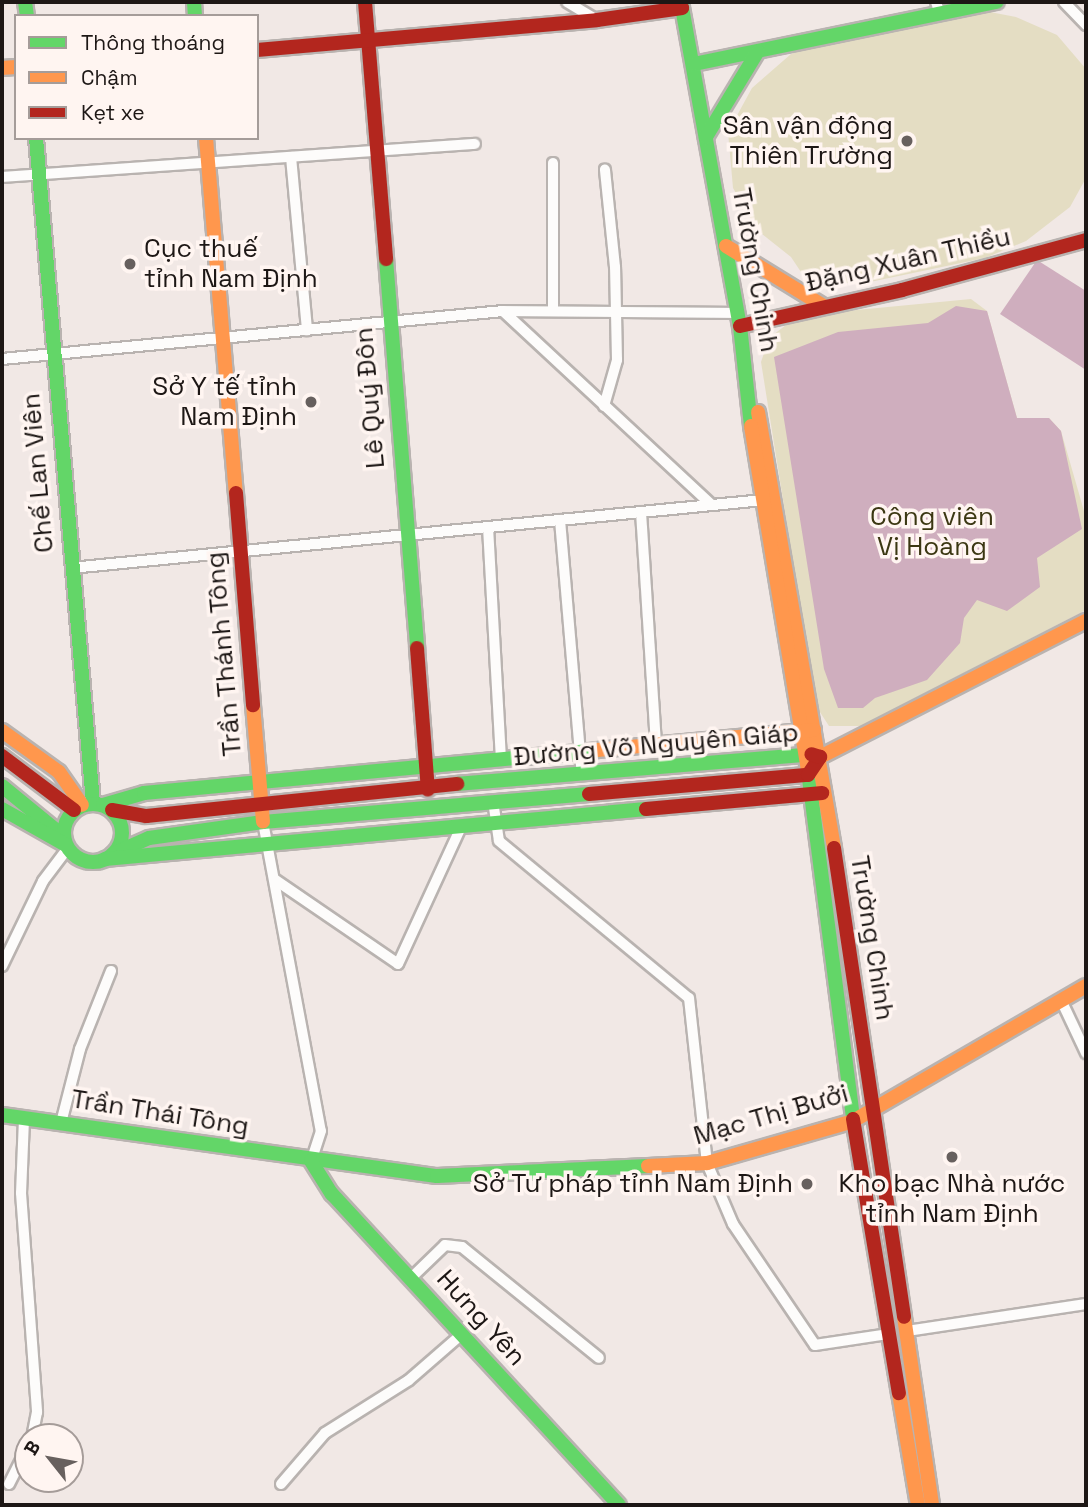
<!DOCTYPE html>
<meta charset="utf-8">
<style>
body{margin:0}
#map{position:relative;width:1088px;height:1507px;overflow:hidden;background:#f1e8e5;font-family:"Space Grotesk",sans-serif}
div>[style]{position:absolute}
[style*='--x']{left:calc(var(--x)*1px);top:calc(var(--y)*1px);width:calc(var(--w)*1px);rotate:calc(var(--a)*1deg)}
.green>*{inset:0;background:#e4ddc3}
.water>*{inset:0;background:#cfaebe}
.roads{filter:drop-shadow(2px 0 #b9b3b0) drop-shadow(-2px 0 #b9b3b0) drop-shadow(0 2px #b9b3b0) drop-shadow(0 -2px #b9b3b0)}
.street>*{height:10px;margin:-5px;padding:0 5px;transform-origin:5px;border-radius:5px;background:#fdfcfb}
.fast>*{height:14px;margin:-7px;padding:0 7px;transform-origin:7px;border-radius:7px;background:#63d668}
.fast>.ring{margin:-7px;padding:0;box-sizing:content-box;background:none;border:14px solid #63d668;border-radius:50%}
.slow>*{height:14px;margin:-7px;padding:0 7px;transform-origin:7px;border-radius:7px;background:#ff974d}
.jam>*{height:14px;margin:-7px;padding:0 7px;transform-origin:7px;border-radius:7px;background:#b3261e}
.dots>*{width:19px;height:19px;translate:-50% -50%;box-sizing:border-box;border:4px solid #fff5f1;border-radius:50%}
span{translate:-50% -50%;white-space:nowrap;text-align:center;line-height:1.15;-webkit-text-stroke:7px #fff5f1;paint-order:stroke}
.poi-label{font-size:26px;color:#1d1715}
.right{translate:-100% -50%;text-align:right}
.left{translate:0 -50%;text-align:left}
.street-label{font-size:26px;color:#1d1715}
.park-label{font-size:26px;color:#3b3712}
.frame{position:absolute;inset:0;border:4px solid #1d1715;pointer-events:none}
.legend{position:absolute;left:14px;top:14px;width:245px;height:126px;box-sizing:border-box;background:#fff5f1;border:2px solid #a59c99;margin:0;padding:9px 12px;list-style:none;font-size:21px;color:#1d1715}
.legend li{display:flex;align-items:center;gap:14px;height:35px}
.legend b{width:35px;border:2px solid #a59c99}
.north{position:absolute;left:14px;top:1423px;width:70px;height:70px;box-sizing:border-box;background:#fff5f1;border:2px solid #a59c99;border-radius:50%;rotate:301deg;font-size:19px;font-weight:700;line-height:28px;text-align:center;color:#1d1715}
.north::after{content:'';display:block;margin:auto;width:24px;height:32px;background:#67605e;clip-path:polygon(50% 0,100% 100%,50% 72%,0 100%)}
</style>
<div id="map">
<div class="green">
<div style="clip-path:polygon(990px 12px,1016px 17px,1057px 35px,1086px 69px,1086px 178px,1070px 207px,1026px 241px,985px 258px,865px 283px,844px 283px,801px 272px,791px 257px,757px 230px,733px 188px,728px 132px,752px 88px,791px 54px,820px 43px)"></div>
<div style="clip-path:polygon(971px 299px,987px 311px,1017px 418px,1049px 418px,1061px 431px,1086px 518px,1086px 610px,861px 726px,829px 726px,816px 706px,761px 362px,769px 338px,786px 325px,815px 314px)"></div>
</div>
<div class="water">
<div style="clip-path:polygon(1037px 260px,1086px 291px,1086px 370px,1000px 314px)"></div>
<div style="clip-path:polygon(956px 306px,987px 311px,1017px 418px,1049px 418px,1061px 431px,1082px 529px,1037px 558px,1040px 587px,1007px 611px,977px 600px,964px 618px,960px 643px,927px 680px,875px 698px,863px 708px,838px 708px,824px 669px,774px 357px,838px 332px,928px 323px)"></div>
</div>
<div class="roads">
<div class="street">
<div style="--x:567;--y:2;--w:35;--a:31"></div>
<div style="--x:936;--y:2;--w:13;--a:72"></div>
<div style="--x:1064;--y:2;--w:32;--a:46"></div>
<div style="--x:291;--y:157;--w:174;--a:84.7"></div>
<div style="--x:2;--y:177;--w:474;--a:-4"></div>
<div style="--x:553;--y:309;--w:146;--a:-90"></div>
<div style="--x:503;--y:311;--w:285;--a:42.9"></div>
<div style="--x:2;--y:359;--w:503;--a:-5.47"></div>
<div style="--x:503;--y:311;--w:235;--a:0.5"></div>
<div style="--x:604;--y:406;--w:48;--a:-74.2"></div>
<div style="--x:617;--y:360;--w:93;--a:-91.2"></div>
<div style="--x:615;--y:267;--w:98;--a:-95.9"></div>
<div style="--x:641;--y:512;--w:232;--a:86.3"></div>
<div style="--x:560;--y:520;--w:256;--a:85.1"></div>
<div style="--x:488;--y:527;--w:230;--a:86.8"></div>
<div style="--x:71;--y:568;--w:695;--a:-5.61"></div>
<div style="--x:493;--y:801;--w:40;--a:81.5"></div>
<div style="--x:499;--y:841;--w:246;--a:39.6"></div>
<div style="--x:689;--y:998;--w:166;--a:83.8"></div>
<div style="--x:707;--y:1163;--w:66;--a:66.9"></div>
<div style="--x:733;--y:1224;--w:146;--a:55.9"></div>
<div style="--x:815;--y:1345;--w:75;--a:-8.5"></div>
<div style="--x:263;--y:822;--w:314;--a:79.4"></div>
<div style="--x:321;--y:1131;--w:32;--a:108"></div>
<div style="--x:274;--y:879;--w:150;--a:34.4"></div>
<div style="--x:398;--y:964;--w:153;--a:-65.3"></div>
<div style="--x:2;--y:966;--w:94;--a:-64.2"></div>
<div style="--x:43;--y:881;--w:41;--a:-52.9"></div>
<div style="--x:1061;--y:1000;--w:59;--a:64.7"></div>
<div style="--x:24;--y:1119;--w:74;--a:92.3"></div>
<div style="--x:21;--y:1193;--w:220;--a:85.8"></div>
<div style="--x:37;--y:1412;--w:25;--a:101"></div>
<div style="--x:61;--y:1123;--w:76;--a:-75.6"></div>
<div style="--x:80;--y:1049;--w:84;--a:-68.3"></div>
<div style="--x:411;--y:1278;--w:47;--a:-44.1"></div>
<div style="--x:445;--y:1245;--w:17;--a:7"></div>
<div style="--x:462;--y:1247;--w:176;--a:39"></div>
<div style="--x:907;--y:1331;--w:181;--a:-8.6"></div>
<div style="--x:9;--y:1484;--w:42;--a:-63.4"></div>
<div style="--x:281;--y:1484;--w:67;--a:-49.2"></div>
<div style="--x:325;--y:1433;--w:99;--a:-32.2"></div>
<div style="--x:409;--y:1380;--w:70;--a:-41"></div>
</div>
<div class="fast">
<div style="--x:25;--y:2;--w:14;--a:82"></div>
<div style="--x:194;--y:2;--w:14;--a:86"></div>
<div style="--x:681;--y:2;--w:329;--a:79.7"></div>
<div style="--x:740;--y:326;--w:101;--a:83.7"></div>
<div style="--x:694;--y:64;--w:309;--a:-11.6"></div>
<div style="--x:706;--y:137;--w:100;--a:-58.8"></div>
<div style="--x:36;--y:138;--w:667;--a:85.1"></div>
<div style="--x:386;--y:259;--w:390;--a:85.4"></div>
<div style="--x:808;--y:771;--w:351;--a:82.6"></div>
<div style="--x:457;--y:784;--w:355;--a:-4.8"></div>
<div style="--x:2;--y:786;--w:79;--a:39.3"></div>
<div class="ring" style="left:64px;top:804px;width:44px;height:44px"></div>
<div style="--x:103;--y:805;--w:43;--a:-16.3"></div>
<div style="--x:144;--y:793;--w:455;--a:-5.4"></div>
<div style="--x:2;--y:809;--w:73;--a:29.4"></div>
<div style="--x:113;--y:854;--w:39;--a:-24"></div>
<div style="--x:149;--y:838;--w:115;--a:-8"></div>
<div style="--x:263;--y:822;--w:327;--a:-4.9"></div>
<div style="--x:105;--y:859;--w:543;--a:-5.28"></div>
<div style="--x:2;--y:1115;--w:439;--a:8"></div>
<div style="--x:437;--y:1176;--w:211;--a:-2.7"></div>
<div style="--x:311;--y:1161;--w:39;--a:58"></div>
<div style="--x:332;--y:1194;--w:423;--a:47.3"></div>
</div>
<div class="slow">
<div style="--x:2;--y:68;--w:14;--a:-4"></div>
<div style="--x:206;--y:138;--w:356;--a:85.2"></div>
<div style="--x:726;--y:246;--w:113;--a:31.6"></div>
<div style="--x:758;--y:412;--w:443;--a:80.1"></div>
<div style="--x:751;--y:426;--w:350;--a:80.6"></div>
<div style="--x:253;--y:705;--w:117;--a:85.1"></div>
<div style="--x:2;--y:731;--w:70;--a:35.7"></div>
<div style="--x:59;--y:772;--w:40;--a:55.1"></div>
<div style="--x:597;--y:750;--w:218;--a:-5.3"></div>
<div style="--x:820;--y:757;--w:299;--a:-27.1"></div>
<div style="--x:648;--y:1166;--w:59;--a:-2.9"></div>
<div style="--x:707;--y:1163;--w:152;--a:-16"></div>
<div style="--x:853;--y:1121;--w:269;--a:-30.1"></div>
<div style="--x:904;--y:1317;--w:190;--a:81.5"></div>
<div style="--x:899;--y:1393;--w:114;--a:80.4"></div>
</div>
<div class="jam">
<div style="--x:365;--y:2;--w:258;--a:85.3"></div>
<div style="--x:257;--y:50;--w:341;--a:-5"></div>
<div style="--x:597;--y:20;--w:86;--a:-8"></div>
<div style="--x:740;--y:326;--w:166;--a:-12.5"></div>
<div style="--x:902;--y:290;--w:191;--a:-15.2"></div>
<div style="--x:236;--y:493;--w:213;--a:85.4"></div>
<div style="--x:417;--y:648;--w:142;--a:85.6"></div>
<div style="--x:2;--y:756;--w:90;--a:36.9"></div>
<div style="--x:589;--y:794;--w:220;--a:-5"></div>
<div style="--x:808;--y:775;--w:22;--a:-56"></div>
<div style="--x:820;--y:757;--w:9;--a:-162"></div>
<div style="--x:646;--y:809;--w:177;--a:-5.2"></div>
<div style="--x:112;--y:810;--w:35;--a:10"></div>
<div style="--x:146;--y:816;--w:313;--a:-5.9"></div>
<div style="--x:834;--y:848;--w:474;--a:81.5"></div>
<div style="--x:853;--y:1119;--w:278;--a:80.5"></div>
</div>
</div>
<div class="dots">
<div style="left:907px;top:141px;background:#67605e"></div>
<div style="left:130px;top:264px;background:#67605e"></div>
<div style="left:311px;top:402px;background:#67605e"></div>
<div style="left:952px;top:1157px;background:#67605e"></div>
<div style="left:807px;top:1184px;background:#67605e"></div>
</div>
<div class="poi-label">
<span class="right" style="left:893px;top:141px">Sân vận động<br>Thiên Trường</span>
<span class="left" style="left:144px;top:264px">Cục thuế<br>tỉnh Nam Định</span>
<span class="right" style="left:297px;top:402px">Sở Y tế tỉnh<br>Nam Định</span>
<span class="right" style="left:793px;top:1184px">Sở Tư pháp tỉnh Nam Định</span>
<span style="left:952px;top:1199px">Kho bạc Nhà nước<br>tỉnh Nam Định</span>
</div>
<div class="street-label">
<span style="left:908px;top:260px;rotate:-13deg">Đặng Xuân Thiều</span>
<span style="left:755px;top:270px;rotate:80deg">Trường Chinh</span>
<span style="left:370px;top:398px;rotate:-95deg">Lê Quý Đôn</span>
<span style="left:38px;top:473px;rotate:-95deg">Chế Lan Viên</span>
<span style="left:224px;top:654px;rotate:-95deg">Trần Thánh Tông</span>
<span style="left:656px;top:745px;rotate:-5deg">Đường Võ Nguyên Giáp</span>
<span style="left:872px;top:938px;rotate:81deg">Trường Chinh</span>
<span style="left:160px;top:1113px;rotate:9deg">Trần Thái Tông</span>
<span style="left:771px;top:1115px;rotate:-16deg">Mạc Thị Bưởi</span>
<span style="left:481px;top:1318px;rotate:48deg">Hưng Yên</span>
</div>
<div class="park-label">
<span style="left:932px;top:532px">Công viên<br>Vị Hoàng</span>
</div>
<div class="frame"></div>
<ul class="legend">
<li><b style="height:9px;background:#63d668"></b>Thông thoáng</li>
<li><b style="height:9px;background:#ff974d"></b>Chậm</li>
<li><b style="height:9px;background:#b3261e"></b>Kẹt xe</li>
</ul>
<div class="north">B</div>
</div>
